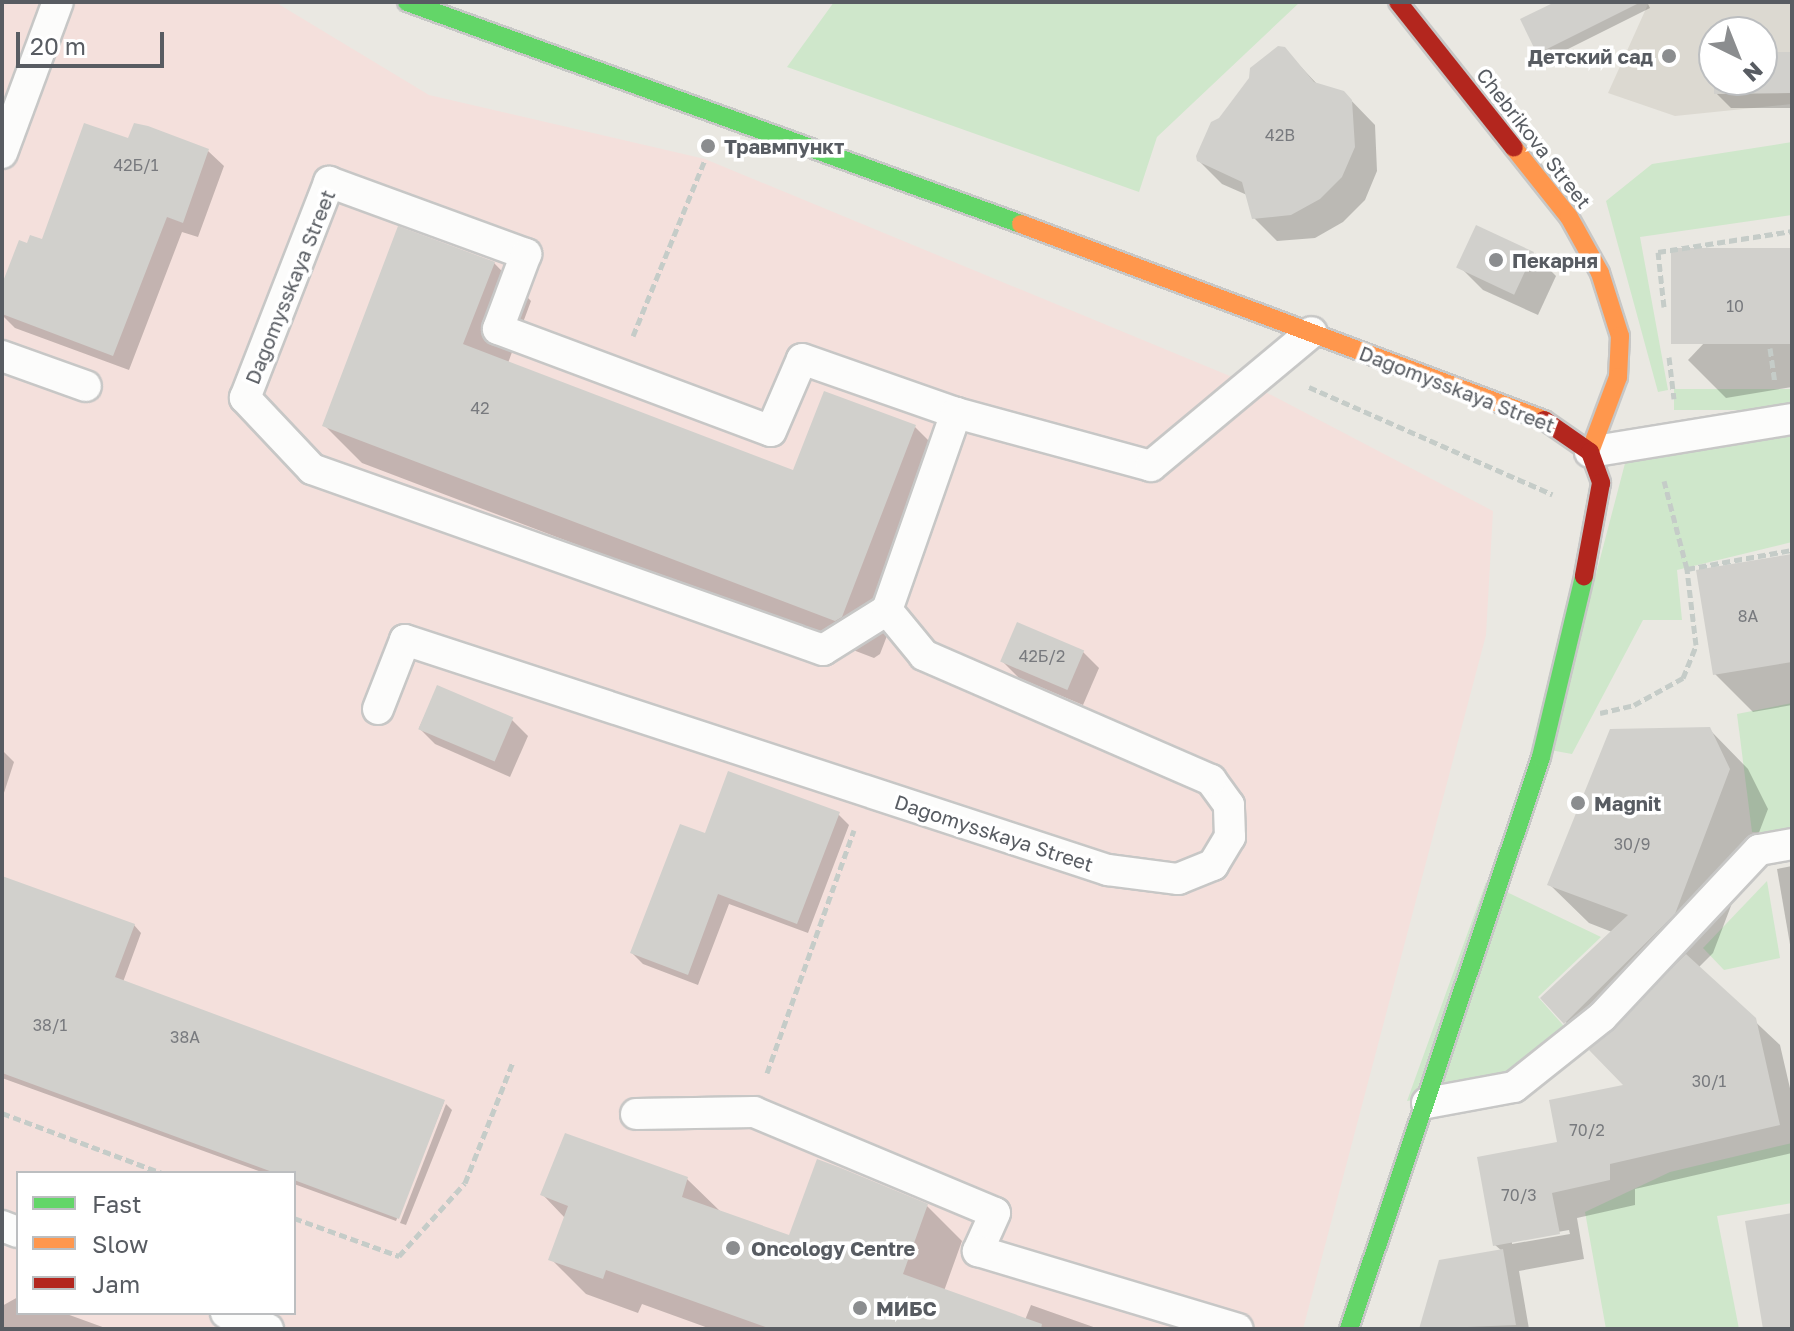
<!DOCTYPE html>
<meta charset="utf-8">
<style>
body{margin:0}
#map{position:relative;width:1794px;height:1331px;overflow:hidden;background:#eae8e2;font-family:"Golos Text",sans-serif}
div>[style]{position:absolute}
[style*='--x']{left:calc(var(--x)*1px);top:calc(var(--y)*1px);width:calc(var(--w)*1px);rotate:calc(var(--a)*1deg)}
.education>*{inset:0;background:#dcd9d1}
.medical>*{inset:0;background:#f4e0dc}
.green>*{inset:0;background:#cfe7cb;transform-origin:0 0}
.shadow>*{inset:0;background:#0003}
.building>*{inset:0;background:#d1d0cc;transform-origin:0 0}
.path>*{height:5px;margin-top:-2.5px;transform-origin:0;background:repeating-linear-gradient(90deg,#c5ccc8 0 8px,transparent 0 12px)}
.roads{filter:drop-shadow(2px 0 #c7c7c6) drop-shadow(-2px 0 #c7c7c6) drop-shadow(0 2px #c7c7c6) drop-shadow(0 -2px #c7c7c6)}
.lane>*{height:30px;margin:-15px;padding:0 15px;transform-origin:15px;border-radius:15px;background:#fcfcfb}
.fast>*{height:18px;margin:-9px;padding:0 9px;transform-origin:9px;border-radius:9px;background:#63d668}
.slow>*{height:18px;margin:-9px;padding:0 9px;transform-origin:9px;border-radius:9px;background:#ff974d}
.jam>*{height:18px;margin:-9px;padding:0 9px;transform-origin:9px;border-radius:9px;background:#b3261e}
.dots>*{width:22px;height:22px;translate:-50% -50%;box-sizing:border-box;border:4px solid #fff;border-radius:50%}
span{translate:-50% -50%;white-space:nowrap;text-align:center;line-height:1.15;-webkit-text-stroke:7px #fff;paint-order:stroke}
.number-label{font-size:16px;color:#787a7e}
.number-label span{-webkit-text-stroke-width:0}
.poi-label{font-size:20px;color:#585c62;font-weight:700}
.right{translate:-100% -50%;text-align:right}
.left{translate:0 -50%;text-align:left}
.street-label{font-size:20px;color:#585c62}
.frame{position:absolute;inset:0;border:4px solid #585c62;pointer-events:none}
.legend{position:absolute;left:16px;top:1171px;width:280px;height:144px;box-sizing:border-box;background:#fff;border:2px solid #bcbec0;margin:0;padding:10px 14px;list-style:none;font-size:24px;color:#585c62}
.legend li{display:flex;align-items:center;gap:16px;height:40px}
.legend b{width:40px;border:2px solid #bcbec0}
.north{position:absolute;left:1698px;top:16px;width:80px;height:80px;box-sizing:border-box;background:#fff;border:2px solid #bcbec0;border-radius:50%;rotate:137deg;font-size:22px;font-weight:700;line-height:32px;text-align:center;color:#585c62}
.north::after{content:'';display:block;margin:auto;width:28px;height:36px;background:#8b8d8f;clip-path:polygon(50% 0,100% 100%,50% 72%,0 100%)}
.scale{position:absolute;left:16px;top:32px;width:148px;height:36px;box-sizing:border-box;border:4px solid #585c62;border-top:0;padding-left:10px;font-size:24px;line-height:28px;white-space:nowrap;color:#585c62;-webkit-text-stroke:6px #fff;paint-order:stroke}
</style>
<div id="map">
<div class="education">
<div style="clip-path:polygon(evenodd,1649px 2px,1792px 2px,1792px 104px,1675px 116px,1608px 93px,1649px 2px,1714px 32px,1762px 32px,1762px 80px,1714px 80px,1714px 32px)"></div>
</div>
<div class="medical">
<div style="clip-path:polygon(evenodd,2px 2px,275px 2px,429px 95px,705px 159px,1254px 386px,1493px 511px,1486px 635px,1303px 1329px,2px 1329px,2px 2px,18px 1173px,294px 1173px,294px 1313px,18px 1313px,18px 1173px)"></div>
</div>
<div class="green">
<div style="clip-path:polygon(834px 2px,1300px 2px,1157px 137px,1139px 192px,787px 67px)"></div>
<div style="clip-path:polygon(1792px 142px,1792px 215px,1640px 237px,1668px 390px,1658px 392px,1606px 201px,1652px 164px)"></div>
<div style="left:1792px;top:389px;width:21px;height:118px;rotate:90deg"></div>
<div style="clip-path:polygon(1792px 420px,1792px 542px,1677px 570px,1682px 620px,1643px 620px,1572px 754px,1550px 750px,1629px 448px)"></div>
<div style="clip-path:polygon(1792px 703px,1792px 832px,1752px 832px,1737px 714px)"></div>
<div style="clip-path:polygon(1767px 881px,1780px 958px,1724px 970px,1703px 948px)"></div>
<div style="clip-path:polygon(1486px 882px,1601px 937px,1538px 997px,1571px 1034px,1511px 1083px,1407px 1101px)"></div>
<div style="clip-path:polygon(1792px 1143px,1792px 1203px,1717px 1216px,1739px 1329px,1606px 1329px,1585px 1212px,1670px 1172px)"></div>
</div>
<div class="shadow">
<div style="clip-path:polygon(1560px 2px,1647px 2px,1650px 8px,1546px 60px,1538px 53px)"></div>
<div style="clip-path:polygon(1284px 49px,1319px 86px,1343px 92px,1375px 125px,1377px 171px,1365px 200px,1343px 222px,1315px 238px,1277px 241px,1254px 218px,1247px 195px,1222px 184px,1199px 161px,1221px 120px)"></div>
<div style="clip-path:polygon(1762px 54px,1792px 54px,1792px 108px,1731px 108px,1716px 93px,1716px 80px,1762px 80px)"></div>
<div style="clip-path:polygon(129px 141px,208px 151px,224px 166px,198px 237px,182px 232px,129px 370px,15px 328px,2px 315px,2px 290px,28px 246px,43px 242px)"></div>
<div style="clip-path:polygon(1792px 250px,1792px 387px,1726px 398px,1688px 360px)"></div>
<div style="clip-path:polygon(1533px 253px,1556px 276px,1538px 315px,1483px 290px,1460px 267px)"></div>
<div style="clip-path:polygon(494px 263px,531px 301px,508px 363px,794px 472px,915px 427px,953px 465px,880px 654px,874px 658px,362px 463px,324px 425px)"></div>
<div style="clip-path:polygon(1792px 556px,1792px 705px,1753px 712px,1715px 674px)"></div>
<div style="clip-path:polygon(1083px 652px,1099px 668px,1083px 705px,1019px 678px,1003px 662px)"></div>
<div style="clip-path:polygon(438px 687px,512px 720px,528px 736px,510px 777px,435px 744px,419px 728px)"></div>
<div style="clip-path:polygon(evenodd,1709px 729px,1748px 769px,1768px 809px,1713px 953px,1698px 968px,1780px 1045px,1792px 1097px,1792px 1153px,1635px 1189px,1635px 1205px,1577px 1218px,1584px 1259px,1519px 1271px,1529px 1329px,1421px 1329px,1441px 1262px,1502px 1251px,1495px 1245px,1559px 1144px,1627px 1087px,1543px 998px,1612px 932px,1589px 923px,1549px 884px,1709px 729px,1569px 1230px,1570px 1234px,1512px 1244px,1512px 1240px,1569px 1230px)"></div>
<div style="clip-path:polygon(2px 750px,14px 762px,2px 799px)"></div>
<div style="clip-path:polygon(838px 814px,849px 825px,808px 933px,729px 904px,698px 985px,643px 964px,632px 953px,706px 836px)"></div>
<div style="clip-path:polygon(1792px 866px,1792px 956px,1777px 869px)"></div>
<div style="clip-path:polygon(2px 878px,134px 925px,141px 933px,123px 982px,444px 1102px,396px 1221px,294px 1184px,294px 1173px,264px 1173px,2px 1078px)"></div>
<div style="clip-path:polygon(446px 1104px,452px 1110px,406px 1225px,400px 1223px)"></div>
<div style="clip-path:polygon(687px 1179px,722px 1213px,790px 1238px,927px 1206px,962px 1241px,944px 1291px,1025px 1320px,1031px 1305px,1099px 1329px,711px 1329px,642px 1304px,638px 1313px,586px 1294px,551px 1259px,565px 1218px,543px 1195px)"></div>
<div style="clip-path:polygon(18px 1297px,18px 1313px,64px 1313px,108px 1329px,2px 1329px,2px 1306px)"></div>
</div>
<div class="building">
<div style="clip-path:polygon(1555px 2px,1641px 2px,1537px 54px,1520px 19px)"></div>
<div style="clip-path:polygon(1278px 46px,1285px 47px,1314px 82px,1344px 91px,1352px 100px,1355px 147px,1342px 177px,1320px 199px,1291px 215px,1252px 219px,1242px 182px,1197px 161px,1196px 156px,1211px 122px,1219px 118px,1249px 78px,1250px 68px)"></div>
<div style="clip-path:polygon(1714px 52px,1714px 80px,1762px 80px,1762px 52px,1792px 52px,1792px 93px,1714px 94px)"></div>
<div style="clip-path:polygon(84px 123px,128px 138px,134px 123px,148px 126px,209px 149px,183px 223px,167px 217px,113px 356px,2px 314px,2px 284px,19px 240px,27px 243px,30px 235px,42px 239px)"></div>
<div style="left:1476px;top:225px;width:64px;height:47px;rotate:25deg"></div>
<div style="clip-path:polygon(398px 226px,495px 262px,463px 344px,793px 470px,824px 391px,916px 425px,842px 617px,835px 621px,322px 426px)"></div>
<div style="left:1792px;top:248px;width:96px;height:121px;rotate:90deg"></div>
<div style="clip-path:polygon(1792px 554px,1792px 662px,1713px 675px,1696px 570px)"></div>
<div style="left:1017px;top:622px;width:73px;height:43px;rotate:23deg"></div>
<div style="left:437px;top:685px;width:83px;height:48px;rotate:23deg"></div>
<div style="clip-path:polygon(1710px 727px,1730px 769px,1675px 914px,1564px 1024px,1540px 998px,1628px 915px,1547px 885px,1610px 729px)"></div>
<div style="clip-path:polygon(728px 771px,840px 812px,797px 924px,718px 894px,688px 975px,630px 953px,680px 824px,705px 833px)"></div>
<div style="clip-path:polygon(2px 876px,135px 924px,115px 977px,445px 1100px,399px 1219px,294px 1180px,294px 1173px,275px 1173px,2px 1073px)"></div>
<div style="clip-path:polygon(1686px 954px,1756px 1018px,1780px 1125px,1610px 1164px,1610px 1180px,1552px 1193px,1560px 1234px,1493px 1246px,1477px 1157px,1557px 1142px,1549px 1100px,1623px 1085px,1589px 1050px)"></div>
<div style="clip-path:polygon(565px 1133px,688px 1177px,682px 1197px,789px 1235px,817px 1159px,841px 1168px,928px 1204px,903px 1274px,1042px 1324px,1041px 1329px,771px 1329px,606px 1270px,603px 1279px,548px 1260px,568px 1206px,540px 1195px)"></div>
<div style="clip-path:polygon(1792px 1213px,1792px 1329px,1763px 1329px,1745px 1221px)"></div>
<div style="clip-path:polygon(1503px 1249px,1516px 1325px,1419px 1329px,1439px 1260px)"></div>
</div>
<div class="path">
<div style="--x:1664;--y:307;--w:55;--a:-96.2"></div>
<div style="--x:1658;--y:252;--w:136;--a:-8.9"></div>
<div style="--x:633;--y:336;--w:190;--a:-67.8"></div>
<div style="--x:1770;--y:348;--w:34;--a:82"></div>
<div style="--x:1669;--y:357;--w:42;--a:83.2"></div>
<div style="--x:1309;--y:387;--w:266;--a:23.8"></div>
<div style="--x:1687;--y:569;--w:107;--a:-10.3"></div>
<div style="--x:1600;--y:713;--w:35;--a:-13"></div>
<div style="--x:1634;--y:705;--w:56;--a:-28.9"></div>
<div style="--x:1683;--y:678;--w:35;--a:-68"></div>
<div style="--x:1696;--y:645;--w:77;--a:-96.8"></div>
<div style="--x:1687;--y:569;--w:91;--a:-104.6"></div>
<div style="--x:767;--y:1073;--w:258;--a:-70.3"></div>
<div style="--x:2;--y:1113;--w:171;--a:20.6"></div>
<div style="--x:294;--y:1218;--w:112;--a:19.9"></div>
<div style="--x:399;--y:1256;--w:98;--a:-47.9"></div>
<div style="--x:465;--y:1183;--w:130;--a:-68.4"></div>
</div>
<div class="roads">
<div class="lane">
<div style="--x:2;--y:153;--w:161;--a:-69.7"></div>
<div style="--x:2;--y:356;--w:89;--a:19.7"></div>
<div style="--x:1590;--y:452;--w:205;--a:-9.3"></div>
<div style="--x:887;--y:610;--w:75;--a:148"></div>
<div style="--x:823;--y:650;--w:542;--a:-160.5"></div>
<div style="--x:312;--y:469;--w:98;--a:-133.3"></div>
<div style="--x:245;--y:398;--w:232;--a:-68.7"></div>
<div style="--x:329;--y:182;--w:210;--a:20.1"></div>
<div style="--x:526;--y:254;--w:80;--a:110.5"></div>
<div style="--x:498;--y:329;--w:291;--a:20.5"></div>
<div style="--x:771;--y:431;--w:78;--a:-66.7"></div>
<div style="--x:802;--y:359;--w:163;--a:19.3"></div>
<div style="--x:956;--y:413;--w:202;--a:15.2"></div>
<div style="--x:1151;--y:466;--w:209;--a:-39.8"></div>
<div style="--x:378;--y:709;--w:74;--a:-68.6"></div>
<div style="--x:405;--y:640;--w:740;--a:18.12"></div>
<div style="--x:1108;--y:870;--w:71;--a:7.3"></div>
<div style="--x:1178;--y:879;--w:38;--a:-22"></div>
<div style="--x:1213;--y:865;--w:33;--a:-59"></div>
<div style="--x:1230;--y:837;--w:32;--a:-92"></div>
<div style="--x:1229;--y:805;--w:31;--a:-126"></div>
<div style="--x:1211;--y:780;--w:313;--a:-156.5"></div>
<div style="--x:924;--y:655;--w:58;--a:-129.4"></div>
<div style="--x:887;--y:610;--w:209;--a:-70.7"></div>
<div style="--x:1427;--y:1103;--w:88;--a:-10.4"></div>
<div style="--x:1514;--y:1087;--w:112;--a:-38.5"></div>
<div style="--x:1602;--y:1017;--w:229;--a:-46.8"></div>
<div style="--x:1759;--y:850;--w:34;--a:-10"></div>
<div style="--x:636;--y:1114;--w:118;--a:-1"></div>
<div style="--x:754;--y:1112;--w:261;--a:22.7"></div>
<div style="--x:995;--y:1213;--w:42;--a:114.1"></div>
<div style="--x:978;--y:1251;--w:271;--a:16.7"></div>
<div style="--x:2;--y:1226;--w:17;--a:21"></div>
<div style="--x:226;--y:1313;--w:45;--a:20.9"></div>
</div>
<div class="fast">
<div style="--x:407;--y:2;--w:653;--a:19.88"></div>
<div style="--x:1349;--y:1329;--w:603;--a:-71.44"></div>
<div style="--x:1541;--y:757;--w:186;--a:-76.6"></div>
</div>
<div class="slow">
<div style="--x:1514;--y:148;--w:88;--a:51.4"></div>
<div style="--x:1569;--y:217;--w:64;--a:61"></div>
<div style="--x:1600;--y:273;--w:66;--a:72.4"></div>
<div style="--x:1620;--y:336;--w:41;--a:92.8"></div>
<div style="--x:1618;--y:377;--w:80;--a:110.5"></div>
<div style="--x:1021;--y:224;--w:559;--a:20.54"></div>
</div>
<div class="jam">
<div style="--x:1398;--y:2;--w:186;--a:51.5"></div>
<div style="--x:1544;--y:420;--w:56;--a:34.8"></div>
<div style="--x:1590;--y:452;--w:33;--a:70"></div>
<div style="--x:1601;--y:483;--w:95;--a:100.4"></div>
</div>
</div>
<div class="dots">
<div style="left:1669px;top:56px;background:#8b8d8f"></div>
<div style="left:708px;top:146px;background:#8b8d8f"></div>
<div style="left:1496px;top:260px;background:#8b8d8f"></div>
<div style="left:1578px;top:803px;background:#8b8d8f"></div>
<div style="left:733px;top:1248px;background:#8b8d8f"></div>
<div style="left:860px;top:1308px;background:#8b8d8f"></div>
</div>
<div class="number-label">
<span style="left:1280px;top:135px">42В</span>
<span style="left:136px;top:165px">42Б/1</span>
<span style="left:1735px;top:306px">10</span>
<span style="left:480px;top:408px">42</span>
<span style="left:1748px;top:616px">8А</span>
<span style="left:1042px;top:656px">42Б/2</span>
<span style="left:1632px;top:844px">30/9</span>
<span style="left:50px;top:1025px">38/1</span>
<span style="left:185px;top:1037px">38А</span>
<span style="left:1709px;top:1081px">30/1</span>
<span style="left:1587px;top:1130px">70/2</span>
<span style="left:1519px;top:1195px">70/3</span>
</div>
<div class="poi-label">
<span class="right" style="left:1653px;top:56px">Детский сад</span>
<span class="left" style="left:724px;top:146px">Травмпункт</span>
<span class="left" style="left:1512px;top:260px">Пекарня</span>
<span class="left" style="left:1594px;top:803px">Magnit</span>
<span class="left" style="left:751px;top:1248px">Oncology Centre</span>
<span class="left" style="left:876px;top:1308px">МИБС</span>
</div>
<div class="street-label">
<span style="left:1534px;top:138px;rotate:52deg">Chebrikova Street</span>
<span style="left:290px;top:287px;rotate:-68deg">Dagomysskaya Street</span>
<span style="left:1457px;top:389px;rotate:21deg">Dagomysskaya Street</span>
<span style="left:994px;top:833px;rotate:18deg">Dagomysskaya Street</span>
</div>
<div class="frame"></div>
<ul class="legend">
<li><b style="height:10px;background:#63d668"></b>Fast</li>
<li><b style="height:10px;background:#ff974d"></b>Slow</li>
<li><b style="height:10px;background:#b3261e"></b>Jam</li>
</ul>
<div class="north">N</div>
<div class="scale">20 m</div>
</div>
